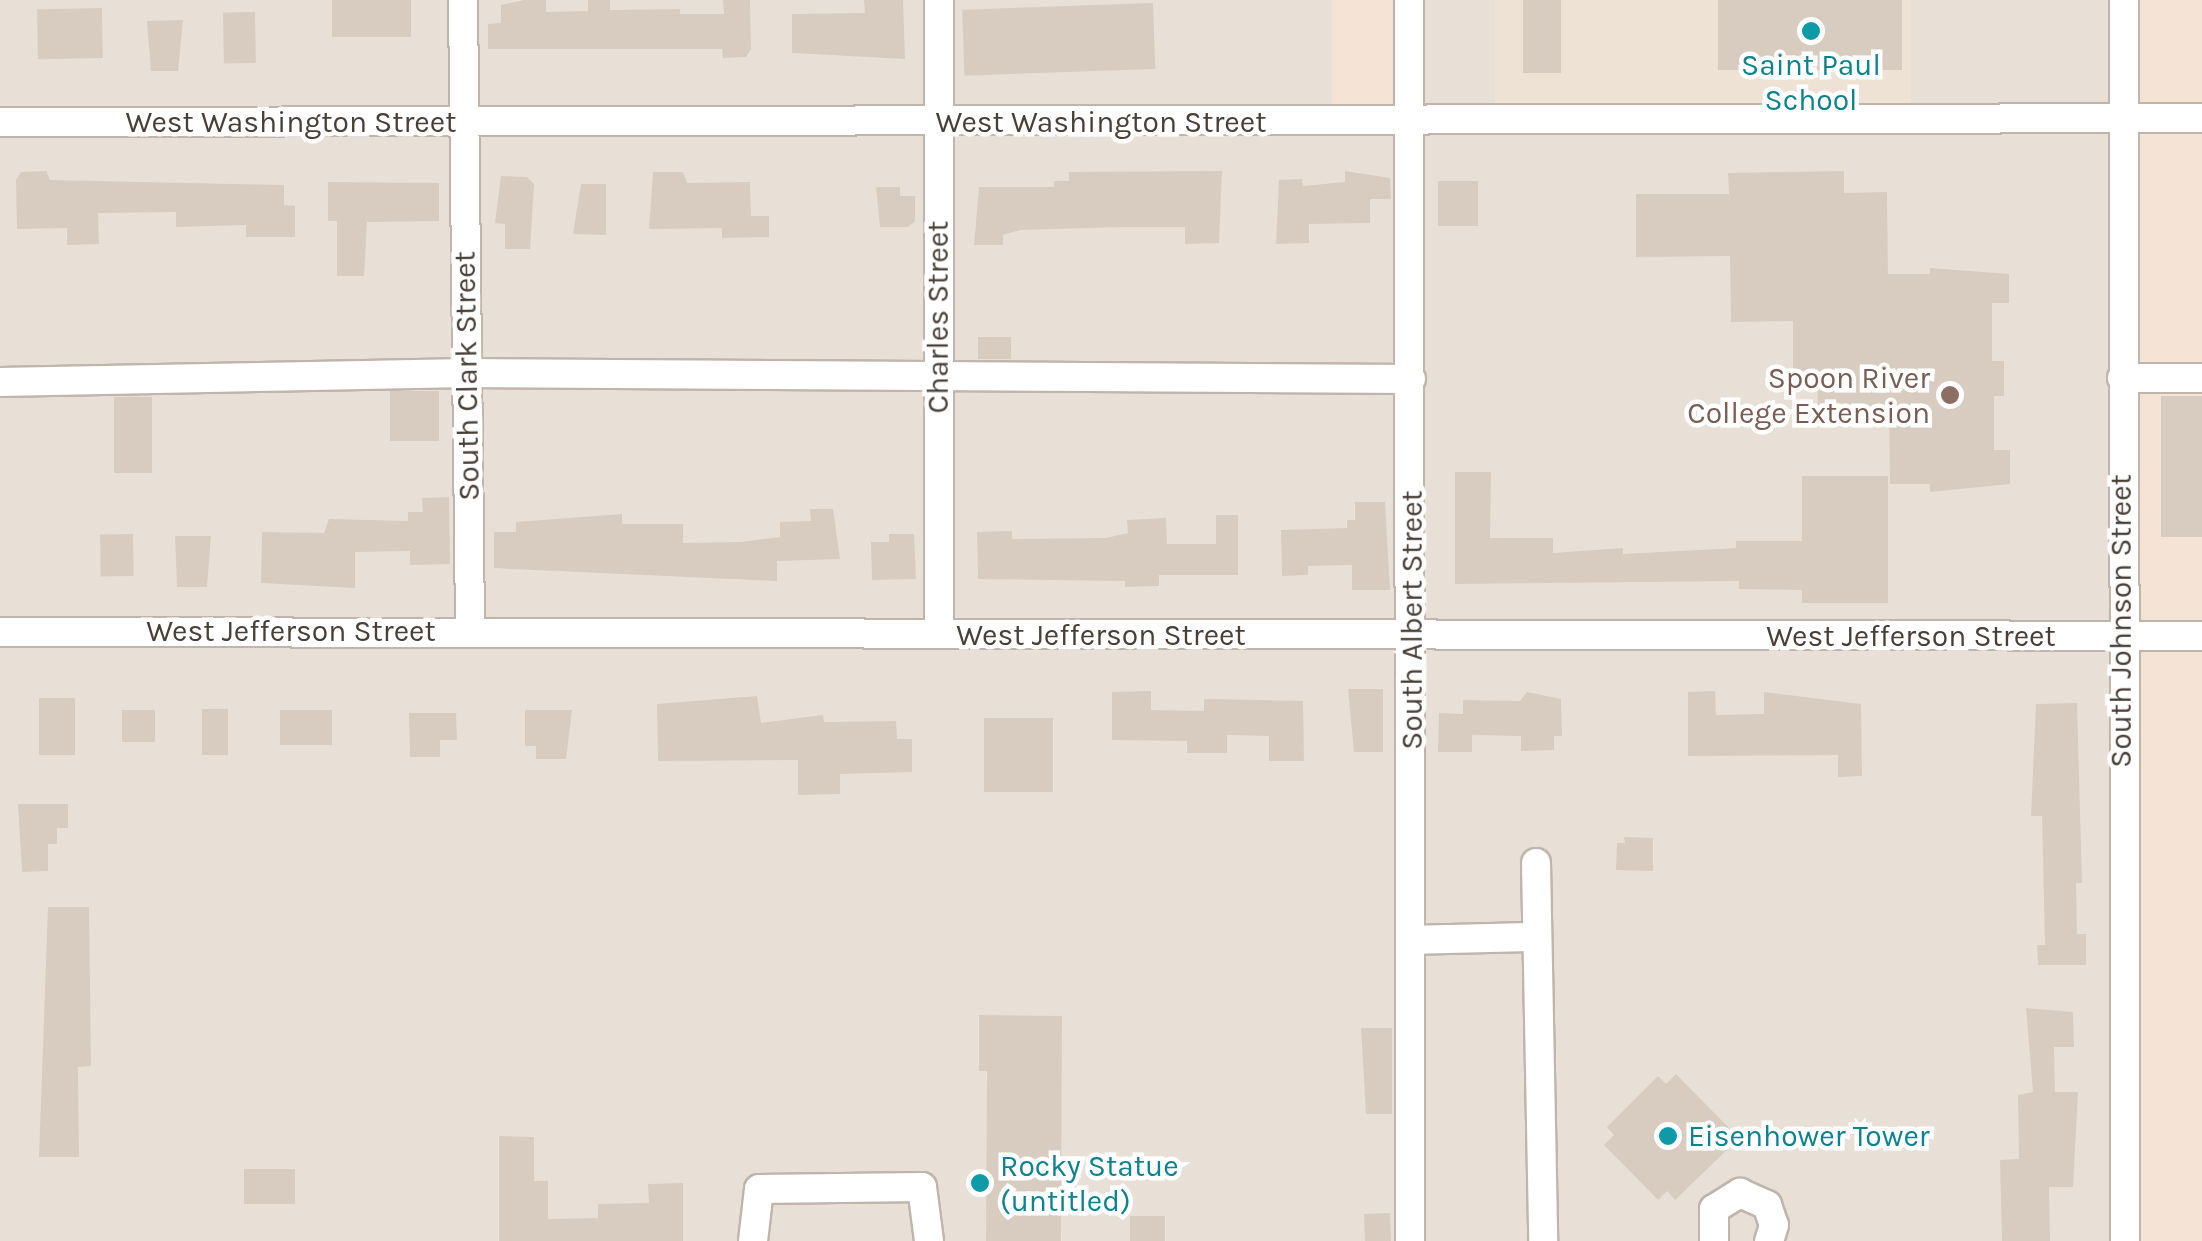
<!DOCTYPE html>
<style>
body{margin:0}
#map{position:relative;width:2202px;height:1241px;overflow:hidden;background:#f4efe9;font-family:Karla,sans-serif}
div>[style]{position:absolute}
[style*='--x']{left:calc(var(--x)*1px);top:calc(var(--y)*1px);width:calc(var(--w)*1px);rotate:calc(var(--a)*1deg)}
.residential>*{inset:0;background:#e8e0d7}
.commercial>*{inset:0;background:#f5e3d5;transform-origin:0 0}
.education>*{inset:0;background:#ede2d3;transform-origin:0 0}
.building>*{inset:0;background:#d8ccc1;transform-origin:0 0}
.roads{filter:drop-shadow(2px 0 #bfb5ab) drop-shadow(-2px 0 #bfb5ab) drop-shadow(0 2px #bfb5ab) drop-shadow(0 -2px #bfb5ab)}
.minor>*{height:28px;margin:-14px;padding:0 14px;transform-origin:14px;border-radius:14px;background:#fff}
.dots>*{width:28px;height:28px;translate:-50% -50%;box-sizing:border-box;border:5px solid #fff;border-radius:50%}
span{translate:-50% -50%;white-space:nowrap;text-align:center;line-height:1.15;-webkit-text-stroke:9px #fff;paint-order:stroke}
.culture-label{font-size:30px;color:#0d838f}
.left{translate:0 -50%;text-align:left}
.street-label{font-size:30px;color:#483f37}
.education-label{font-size:30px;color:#785e54}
.right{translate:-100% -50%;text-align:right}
</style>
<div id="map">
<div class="residential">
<div style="clip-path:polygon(0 0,1332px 0,1332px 122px,1409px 0,2124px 0,2125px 1241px,0 1241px)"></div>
</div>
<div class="commercial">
<div style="left:1332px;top:0;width:77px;height:122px"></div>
<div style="left:2124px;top:0;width:78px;height:1241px"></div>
</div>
<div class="education">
<div style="left:1495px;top:0;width:416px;height:122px"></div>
</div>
<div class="building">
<div style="left:332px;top:0;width:79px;height:37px"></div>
<div style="clip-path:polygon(524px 0,546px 0,546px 12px,588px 11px,588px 0,610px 0,610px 10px,680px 9px,680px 14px,724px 14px,723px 0,750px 0,751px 49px,746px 57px,723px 58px,722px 49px,488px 49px,488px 24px,501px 23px,501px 5px)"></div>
<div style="clip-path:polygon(864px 0,903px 0,905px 59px,792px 53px,792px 14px,865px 13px)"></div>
<div style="left:1523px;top:0;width:38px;height:73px"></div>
<div style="left:1718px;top:0;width:184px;height:70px"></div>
<div style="left:1153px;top:3px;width:66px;height:191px;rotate:88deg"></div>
<div style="left:102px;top:8px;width:50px;height:65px;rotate:89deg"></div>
<div style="left:255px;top:12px;width:51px;height:32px;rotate:89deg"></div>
<div style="clip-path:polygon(183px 20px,178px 71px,151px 71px,147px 21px)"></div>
<div style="clip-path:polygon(46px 171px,50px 180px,284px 185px,284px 205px,295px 206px,295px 237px,246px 237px,246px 225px,176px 227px,176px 212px,98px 213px,99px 244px,67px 245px,67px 228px,17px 229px,16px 180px,21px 172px)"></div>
<div style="clip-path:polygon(1222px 171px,1219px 243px,1185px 244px,1185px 227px,1124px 227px,1020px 230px,1003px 235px,1003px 245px,974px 245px,979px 187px,1054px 187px,1054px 181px,1069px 181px,1069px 172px)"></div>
<div style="clip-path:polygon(1345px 171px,1390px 178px,1391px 199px,1370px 199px,1370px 223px,1309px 224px,1309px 243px,1276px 244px,1279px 180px,1302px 179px,1303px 186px,1345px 182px)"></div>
<div style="clip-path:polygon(1844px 171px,1844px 193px,1887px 192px,1888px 274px,1930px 274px,1930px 268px,2009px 274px,2009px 303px,1992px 303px,1992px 361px,2004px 361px,2004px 396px,1994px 396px,1994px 450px,2010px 450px,2010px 484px,1930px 492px,1930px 484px,1890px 484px,1889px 413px,1818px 413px,1817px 372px,1793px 372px,1793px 321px,1731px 322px,1730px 256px,1636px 257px,1636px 194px,1729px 194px,1728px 173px)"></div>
<div style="clip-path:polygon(653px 172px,683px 172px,687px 183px,750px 182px,751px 216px,769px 216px,769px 237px,722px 238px,722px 228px,649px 229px)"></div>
<div style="clip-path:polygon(501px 176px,527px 177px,534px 184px,530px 249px,505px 249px,505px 224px,495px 223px)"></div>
<div style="left:1438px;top:181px;width:40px;height:45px"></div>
<div style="clip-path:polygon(328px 182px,439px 183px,439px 221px,367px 222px,364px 276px,337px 276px,337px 221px,328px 221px)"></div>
<div style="clip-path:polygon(581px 184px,606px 184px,606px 235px,573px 234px)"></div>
<div style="clip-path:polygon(876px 187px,900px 187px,900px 196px,915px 196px,915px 221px,908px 227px,880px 227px)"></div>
<div style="left:1011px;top:337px;width:22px;height:33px;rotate:90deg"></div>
<div style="left:439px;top:391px;width:50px;height:49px;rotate:90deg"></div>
<div style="left:2161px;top:396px;width:41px;height:141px"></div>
<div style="left:114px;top:397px;width:38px;height:76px"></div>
<div style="clip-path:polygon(1455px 472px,1491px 472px,1490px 538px,1553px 538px,1553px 553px,1623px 548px,1623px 554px,1736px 548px,1736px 541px,1802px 541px,1802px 476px,1888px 476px,1888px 603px,1802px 603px,1802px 590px,1739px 589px,1739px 581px,1455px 584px)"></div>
<div style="clip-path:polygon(449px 497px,450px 564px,410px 565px,410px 551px,355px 552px,355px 588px,261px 583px,262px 532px,324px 533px,329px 519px,408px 521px,408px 512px,423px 512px,422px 498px)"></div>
<div style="clip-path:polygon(1355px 502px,1385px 502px,1390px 590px,1352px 590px,1352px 565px,1308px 566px,1308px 575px,1282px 576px,1281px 530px,1347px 528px,1347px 520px,1355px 520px)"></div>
<div style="clip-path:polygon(810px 509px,833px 509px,840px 559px,777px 561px,777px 581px,494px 568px,494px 532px,516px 532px,516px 522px,622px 514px,622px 524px,683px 524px,683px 543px,741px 542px,780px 537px,780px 522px,811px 521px)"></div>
<div style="clip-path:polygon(1216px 515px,1238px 515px,1238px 575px,1159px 575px,1159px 586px,1125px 587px,1125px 581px,978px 579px,977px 532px,1012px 531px,1012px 539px,1106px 538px,1128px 533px,1127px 520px,1166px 518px,1167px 544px,1216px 544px)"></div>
<div style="left:133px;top:534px;width:42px;height:33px;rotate:89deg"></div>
<div style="clip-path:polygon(889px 534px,914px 534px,916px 579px,872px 580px,871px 542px,889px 542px)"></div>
<div style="clip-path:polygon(175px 536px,211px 536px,207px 587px,177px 587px)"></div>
<div style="clip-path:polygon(1348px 689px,1383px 689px,1383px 752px,1354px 752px)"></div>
<div style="clip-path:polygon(1151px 691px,1151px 710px,1204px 711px,1204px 699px,1303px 701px,1304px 761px,1269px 761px,1269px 736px,1227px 735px,1227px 753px,1187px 753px,1187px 741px,1112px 740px,1112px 692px)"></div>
<div style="clip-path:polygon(1715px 691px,1716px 715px,1764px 714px,1764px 692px,1861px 704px,1862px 776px,1838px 777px,1838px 755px,1688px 756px,1688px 692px)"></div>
<div style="clip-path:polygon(1527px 692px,1561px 699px,1562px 736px,1554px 736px,1554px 750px,1521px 751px,1521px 736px,1472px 735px,1472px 752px,1438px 752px,1439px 713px,1463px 714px,1463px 700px,1520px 701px)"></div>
<div style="clip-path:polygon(757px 696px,761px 723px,823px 715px,824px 722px,896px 721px,897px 739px,912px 739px,912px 772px,840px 774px,840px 794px,798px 795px,798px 760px,658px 761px,657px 704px)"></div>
<div style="left:39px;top:698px;width:36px;height:57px"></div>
<div style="clip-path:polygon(2077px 703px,2082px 883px,2076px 883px,2077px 934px,2086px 934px,2086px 965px,2038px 965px,2037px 945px,2045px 945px,2042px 816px,2031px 816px,2036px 704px)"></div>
<div style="left:202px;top:709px;width:26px;height:46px"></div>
<div style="left:122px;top:710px;width:33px;height:32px"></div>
<div style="left:280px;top:710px;width:52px;height:35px"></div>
<div style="clip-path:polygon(525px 710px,572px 710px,566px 759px,536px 759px,536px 746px,525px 746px)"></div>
<div style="clip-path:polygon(409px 713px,456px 713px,457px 740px,440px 740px,440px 757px,410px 757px)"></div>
<div style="left:984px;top:718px;width:69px;height:74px"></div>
<div style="clip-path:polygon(18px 804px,68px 804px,68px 828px,57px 828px,57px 844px,48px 844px,48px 871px,22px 872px)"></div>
<div style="clip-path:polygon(1624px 837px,1653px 838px,1653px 871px,1616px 870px,1617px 843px,1625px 843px)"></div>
<div style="clip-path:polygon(48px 907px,89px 907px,91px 1066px,78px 1067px,79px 1157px,39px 1157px)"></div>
<div style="clip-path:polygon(2026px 1008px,2073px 1012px,2074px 1047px,2054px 1047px,2055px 1092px,2078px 1092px,2073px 1187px,2049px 1187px,2050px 1241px,2002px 1241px,2000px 1160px,2019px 1159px,2018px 1095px,2033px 1092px)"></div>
<div style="clip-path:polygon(979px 1015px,1062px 1016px,1061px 1241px,986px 1241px,987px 1071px,979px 1071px)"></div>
<div style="clip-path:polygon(1361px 1028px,1392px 1028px,1392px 1114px,1366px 1114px)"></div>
<div style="clip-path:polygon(1676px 1074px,1730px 1129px,1721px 1138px,1730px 1147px,1675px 1200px,1667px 1191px,1658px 1200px,1604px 1145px,1614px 1135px,1607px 1127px,1658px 1076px,1666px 1084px)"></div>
<div style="clip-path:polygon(499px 1136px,534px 1137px,534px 1181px,548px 1181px,548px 1219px,598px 1218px,598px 1204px,649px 1203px,648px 1184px,683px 1183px,683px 1241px,499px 1241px)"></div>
<div style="left:295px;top:1169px;width:35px;height:51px;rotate:90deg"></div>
<div style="left:1390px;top:1213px;width:28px;height:26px;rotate:88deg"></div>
<div style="left:1130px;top:1216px;width:35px;height:25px"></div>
</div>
<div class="roads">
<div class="minor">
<div style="--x:463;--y:0;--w:630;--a:89.36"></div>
<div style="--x:1409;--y:0;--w:1241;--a:89.95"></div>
<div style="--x:2124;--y:0;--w:1241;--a:89.95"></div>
<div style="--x:0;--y:122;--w:2202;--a:-0.1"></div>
<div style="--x:2122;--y:378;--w:80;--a:0"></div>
<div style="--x:0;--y:382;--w:467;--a:-1.1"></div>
<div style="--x:467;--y:373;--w:944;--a:0.36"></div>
<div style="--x:0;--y:632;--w:2202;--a:0.1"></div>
<div style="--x:939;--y:634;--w:634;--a:-90"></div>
<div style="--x:1536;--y:863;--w:378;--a:88.9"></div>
<div style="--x:1411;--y:940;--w:126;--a:-1.4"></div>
<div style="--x:753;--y:1241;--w:52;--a:-83.4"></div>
<div style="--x:759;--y:1189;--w:163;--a:-0.7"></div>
<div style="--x:922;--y:1187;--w:54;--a:82.6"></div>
<div style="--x:1714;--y:1241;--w:32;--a:-90"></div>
<div style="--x:1714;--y:1209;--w:31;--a:-32"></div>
<div style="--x:1740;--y:1193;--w:30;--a:24"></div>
<div style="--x:1767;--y:1205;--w:21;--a:71"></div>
<div style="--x:1774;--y:1225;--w:17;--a:107"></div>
</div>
</div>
<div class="dots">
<div style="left:1811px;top:31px;background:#0f9aa8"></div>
<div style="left:1950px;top:395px;background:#8d6e63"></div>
<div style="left:1668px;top:1136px;background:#0f9aa8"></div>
<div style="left:980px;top:1183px;background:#0f9aa8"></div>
</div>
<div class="culture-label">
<span style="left:1811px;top:82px">Saint Paul<br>School</span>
<span class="left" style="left:1688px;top:1136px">Eisenhower Tower</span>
<span class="left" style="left:1000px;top:1183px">Rocky Statue<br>(untitled)</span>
</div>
<div class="street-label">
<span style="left:291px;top:122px">West Washington Street</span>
<span style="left:1101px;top:122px">West Washington Street</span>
<span style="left:938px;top:317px;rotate:-90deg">Charles Street</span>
<span style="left:467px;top:376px;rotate:-91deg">South Clark Street</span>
<span style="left:1412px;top:620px;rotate:-90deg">South Albert Street</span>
<span style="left:2121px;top:621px;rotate:-90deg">South Johnson Street</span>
<span style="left:291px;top:631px">West Jefferson Street</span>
<span style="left:1101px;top:635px">West Jefferson Street</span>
<span style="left:1911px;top:636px">West Jefferson Street</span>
</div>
<div class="education-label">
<span class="right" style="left:1930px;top:395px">Spoon River<br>College Extension</span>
</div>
</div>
